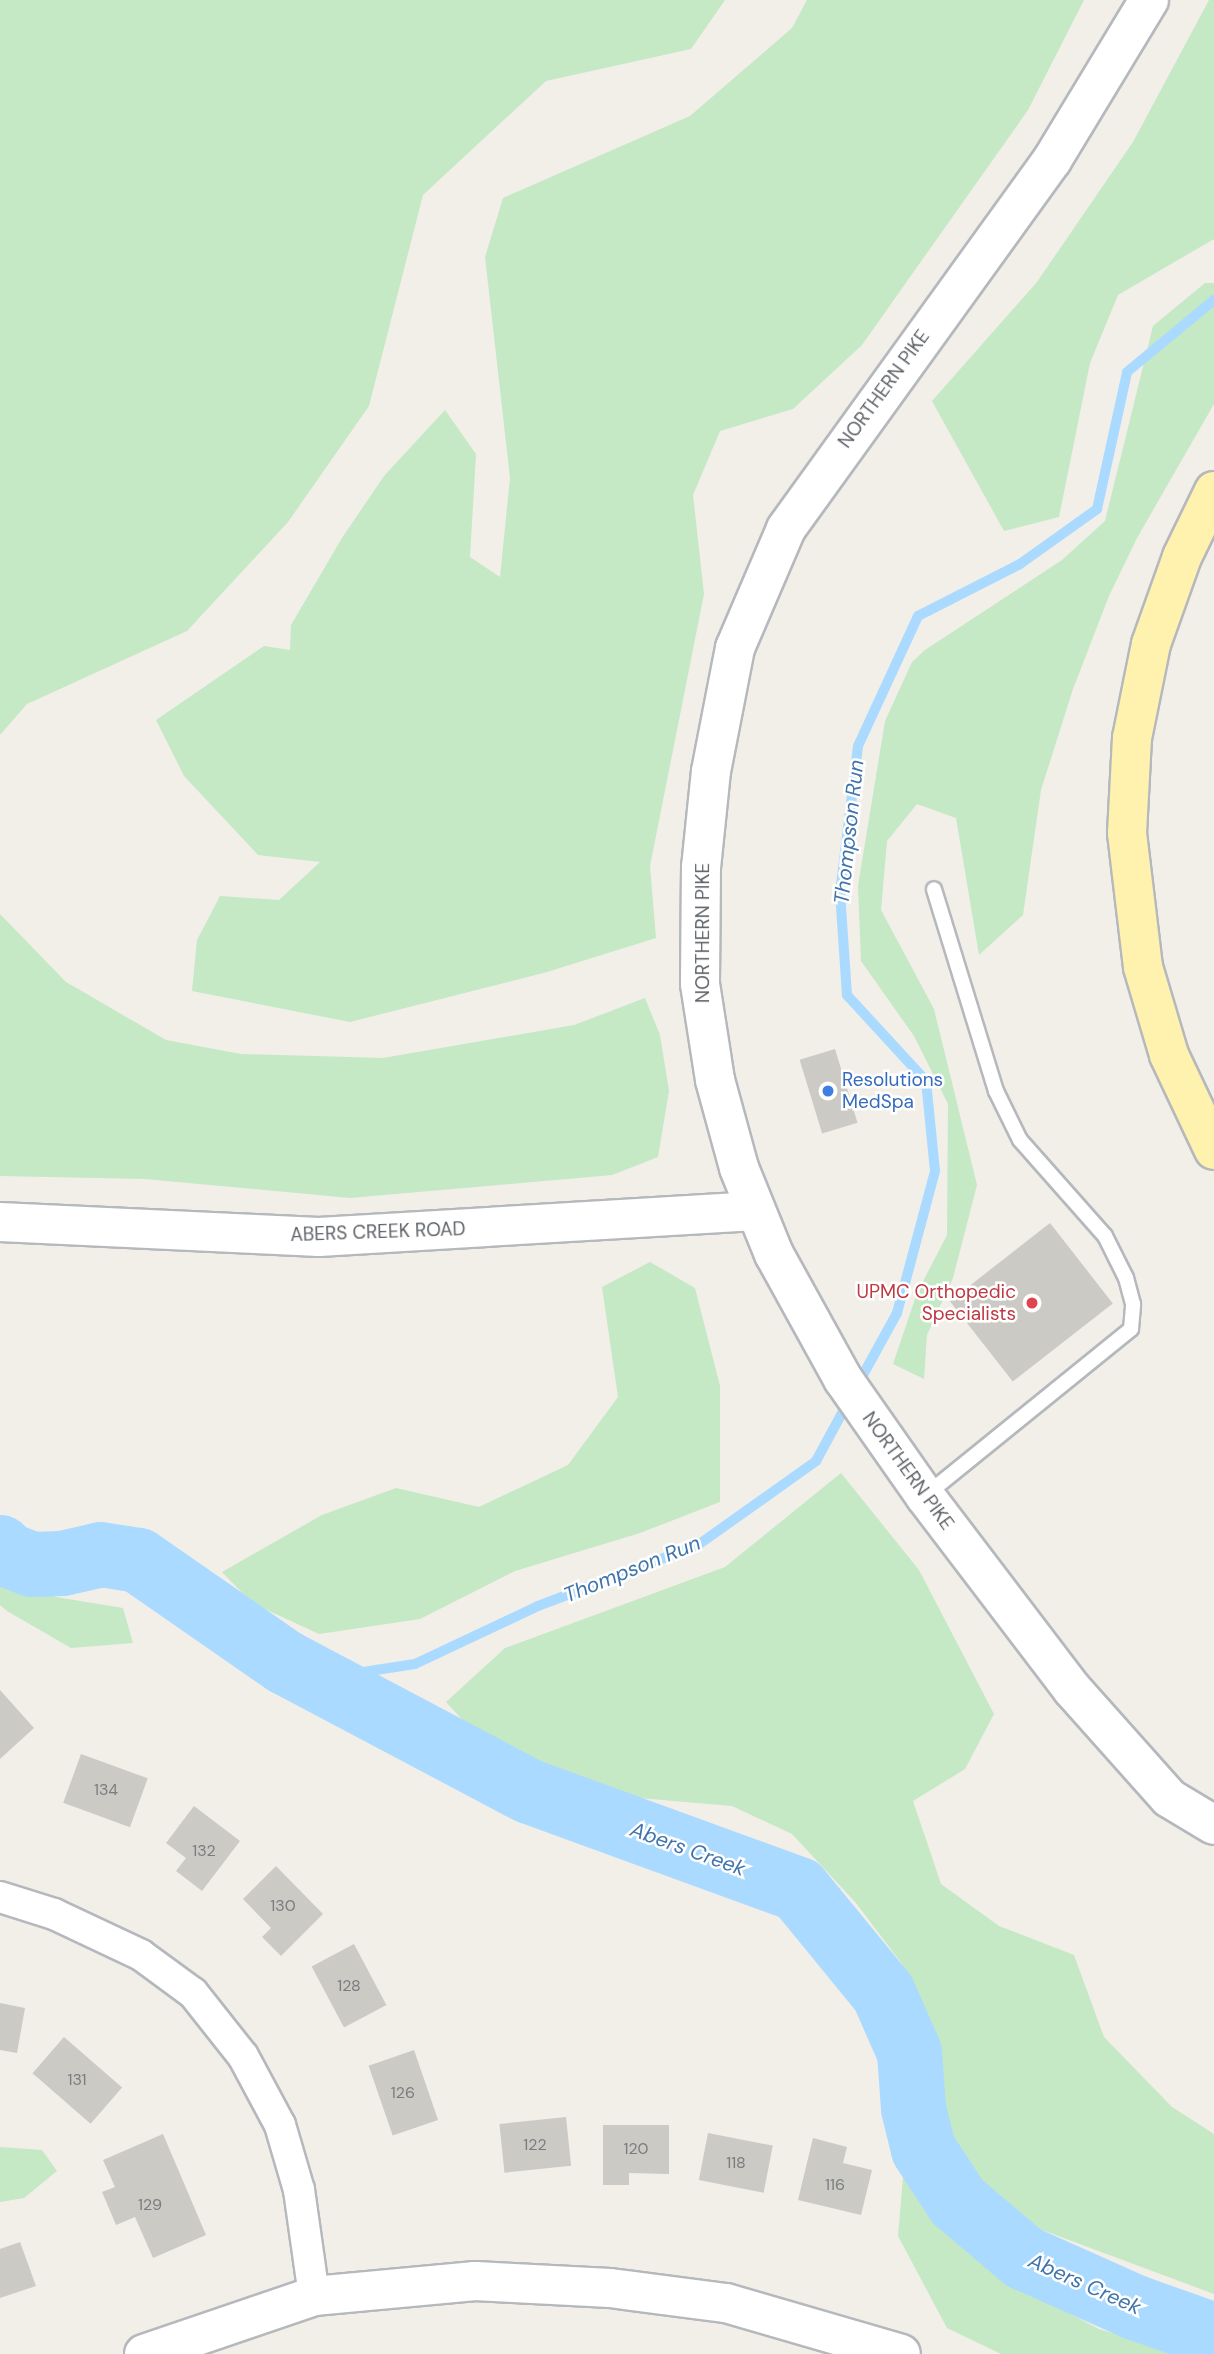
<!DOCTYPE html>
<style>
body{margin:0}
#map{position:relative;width:1214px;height:2354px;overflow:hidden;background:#f1efe8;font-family:"DM Sans",sans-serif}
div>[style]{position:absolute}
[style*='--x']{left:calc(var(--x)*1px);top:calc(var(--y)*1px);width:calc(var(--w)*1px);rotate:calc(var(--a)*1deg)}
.green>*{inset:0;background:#c5e8c5}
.stream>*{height:10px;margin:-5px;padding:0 5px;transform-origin:5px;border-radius:5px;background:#aadaff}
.river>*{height:65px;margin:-32.5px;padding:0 32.5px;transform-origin:32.5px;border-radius:32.5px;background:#aadaff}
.building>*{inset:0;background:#cccac5;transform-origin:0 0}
.roads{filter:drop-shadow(2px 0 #b5b8bc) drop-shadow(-2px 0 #b5b8bc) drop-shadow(0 2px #b5b8bc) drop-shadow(0 -2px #b5b8bc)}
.lane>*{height:14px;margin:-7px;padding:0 7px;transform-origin:7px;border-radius:7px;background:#fff}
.street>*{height:30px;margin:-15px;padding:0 15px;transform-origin:15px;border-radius:15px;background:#fff}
.secondary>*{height:38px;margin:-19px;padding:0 19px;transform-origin:19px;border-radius:19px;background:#fff}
.primary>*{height:38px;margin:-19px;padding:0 19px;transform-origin:19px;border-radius:19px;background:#fff2af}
.dots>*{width:19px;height:19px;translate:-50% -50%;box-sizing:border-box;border:4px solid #fff;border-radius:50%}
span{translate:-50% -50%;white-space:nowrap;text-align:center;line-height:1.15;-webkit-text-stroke:5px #fff;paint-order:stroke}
.number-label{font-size:16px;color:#7a7d7f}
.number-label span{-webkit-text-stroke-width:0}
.street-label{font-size:19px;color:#5f6368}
.shop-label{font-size:19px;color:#366cbe}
.left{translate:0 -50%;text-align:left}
.health-label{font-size:19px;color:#be3a42}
.right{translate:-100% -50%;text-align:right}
.water-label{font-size:21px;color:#4174aa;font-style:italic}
</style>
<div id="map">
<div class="green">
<div style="clip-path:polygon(0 0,725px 0,691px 49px,546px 81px,423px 195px,369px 406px,288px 522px,187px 631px,27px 704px,0 735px)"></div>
<div style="clip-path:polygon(807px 0,1084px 0,1028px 110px,862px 345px,793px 409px,720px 431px,693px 495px,704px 594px,650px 866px,656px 938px,547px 972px,350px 1022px,192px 991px,197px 940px,220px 896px,279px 900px,320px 862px,258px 855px,184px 776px,156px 720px,264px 646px,290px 650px,291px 625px,342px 538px,384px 476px,445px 410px,476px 454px,470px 557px,500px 577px,510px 478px,485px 257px,503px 198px,690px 116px,792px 28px)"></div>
<div style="clip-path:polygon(1209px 0,1214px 0,1214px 239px,1118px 295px,1090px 363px,1059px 517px,1004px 531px,932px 401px,1037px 282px,1133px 142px)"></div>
<div style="clip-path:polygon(1205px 283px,1214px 283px,1214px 404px,1137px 538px,1109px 596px,1073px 689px,1041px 790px,1023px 915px,979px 955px,956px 818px,917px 804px,887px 841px,881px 910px,934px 1009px,977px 1185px,953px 1278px,927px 1335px,924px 1379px,893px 1364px,917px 1293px,947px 1235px,948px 1104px,914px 1036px,861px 961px,858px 886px,885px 721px,912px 662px,925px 650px,1062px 560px,1105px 521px,1153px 326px)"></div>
<div style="clip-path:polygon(0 914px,66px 982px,166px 1040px,241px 1054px,383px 1058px,574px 1025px,645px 998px,660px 1035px,669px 1091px,658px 1157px,612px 1175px,350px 1198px,145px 1179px,0 1176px)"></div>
<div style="clip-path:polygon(650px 1262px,695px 1288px,720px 1386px,720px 1502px,640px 1533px,515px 1571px,420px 1619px,319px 1634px,252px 1603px,222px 1572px,322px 1515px,396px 1488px,479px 1507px,568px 1465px,618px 1397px,602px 1287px)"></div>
<div style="clip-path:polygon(841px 1473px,919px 1570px,994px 1714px,965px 1769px,913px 1801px,941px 1884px,999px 1926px,1074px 1955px,1104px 2037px,1172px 2107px,1214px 2134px,1214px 2294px,1015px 2220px,962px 2164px,936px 2114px,902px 1964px,856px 1903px,792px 1834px,732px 1806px,605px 1795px,531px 1767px,491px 1751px,446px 1702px,505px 1648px,725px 1567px)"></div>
<div style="clip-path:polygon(0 1556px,56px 1597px,123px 1608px,133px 1643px,71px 1648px,7px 1611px,0 1605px)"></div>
<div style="clip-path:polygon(0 2147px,42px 2150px,57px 2171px,24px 2198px,0 2202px)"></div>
<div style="clip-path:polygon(905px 2154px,942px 2210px,1021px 2288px,1099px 2329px,1182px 2354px,1001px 2354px,947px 2328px,898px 2236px)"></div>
</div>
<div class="stream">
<div style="--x:858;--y:1384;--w:81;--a:-61.2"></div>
<div style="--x:897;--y:1313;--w:147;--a:-75"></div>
<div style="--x:935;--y:1171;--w:90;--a:-95.7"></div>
<div style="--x:926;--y:1081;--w:117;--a:-132.6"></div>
<div style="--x:847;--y:995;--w:102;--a:-93.9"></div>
<div style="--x:840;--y:893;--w:148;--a:-83"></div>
<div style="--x:858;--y:746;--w:143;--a:-65.2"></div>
<div style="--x:918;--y:616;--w:114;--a:-27"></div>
<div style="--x:1020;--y:564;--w:95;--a:-35.5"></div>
<div style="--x:1097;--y:509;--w:140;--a:-77.6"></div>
<div style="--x:1127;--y:372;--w:113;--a:-39.6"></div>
<div style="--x:318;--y:1679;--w:98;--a:-8.8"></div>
<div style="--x:415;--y:1664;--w:136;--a:-25.2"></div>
<div style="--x:538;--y:1606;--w:171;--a:-20.9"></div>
<div style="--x:698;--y:1545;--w:145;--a:-35.4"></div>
<div style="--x:816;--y:1461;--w:67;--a:-61.5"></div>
</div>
<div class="river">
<div style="--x:0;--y:1547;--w:9;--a:49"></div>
<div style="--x:6;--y:1554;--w:28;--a:21"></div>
<div style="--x:32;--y:1564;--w:30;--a:-2"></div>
<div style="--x:62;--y:1563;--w:39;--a:-13"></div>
<div style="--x:100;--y:1554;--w:38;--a:9"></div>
<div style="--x:138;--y:1560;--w:179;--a:34.8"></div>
<div style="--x:285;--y:1662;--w:276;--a:27.9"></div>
<div style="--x:529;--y:1791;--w:286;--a:20"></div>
<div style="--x:798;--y:1889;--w:134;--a:50.7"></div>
<div style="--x:883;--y:1993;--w:64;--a:66.2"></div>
<div style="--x:909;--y:2052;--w:56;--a:85.9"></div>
<div style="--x:913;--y:2108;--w:42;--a:76.3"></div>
<div style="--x:923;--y:2149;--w:62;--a:56.8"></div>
<div style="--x:957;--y:2201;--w:87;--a:40.3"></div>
<div style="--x:1023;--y:2257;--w:123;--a:24.1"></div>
<div style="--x:1135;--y:2307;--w:84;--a:19.5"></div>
</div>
<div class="building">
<div style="left:835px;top:1049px;width:77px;height:37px;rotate:73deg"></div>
<div style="left:1050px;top:1223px;width:102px;height:127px;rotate:52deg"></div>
<div style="clip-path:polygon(0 1690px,34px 1728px,0 1759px)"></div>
<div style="left:81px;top:1754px;width:71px;height:52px;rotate:20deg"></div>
<div style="clip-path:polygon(194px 1806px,240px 1841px,202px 1891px,176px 1871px,186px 1858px,166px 1843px)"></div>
<div style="clip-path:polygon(276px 1866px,323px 1914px,281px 1956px,262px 1937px,271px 1928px,243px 1899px)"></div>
<div style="left:354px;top:1944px;width:69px;height:48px;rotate:62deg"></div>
<div style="clip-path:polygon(0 2003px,25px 2008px,17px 2053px,0 2050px)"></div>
<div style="left:64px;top:2037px;width:77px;height:48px;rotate:41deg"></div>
<div style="left:414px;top:2050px;width:74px;height:48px;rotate:71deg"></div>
<div style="left:566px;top:2117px;width:49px;height:67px;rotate:84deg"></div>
<div style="clip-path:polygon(603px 2125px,669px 2125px,669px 2174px,629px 2173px,629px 2185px,603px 2185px)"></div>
<div style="left:708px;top:2133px;width:66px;height:48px;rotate:11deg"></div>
<div style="clip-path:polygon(163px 2134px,206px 2235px,153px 2258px,135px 2217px,116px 2225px,102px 2192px,115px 2187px,103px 2160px)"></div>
<div style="clip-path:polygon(813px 2138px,847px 2147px,843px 2163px,872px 2170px,861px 2215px,798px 2200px)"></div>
<div style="clip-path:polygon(20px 2242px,36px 2286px,0 2298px,0 2249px)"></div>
</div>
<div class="roads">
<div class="lane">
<div style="--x:926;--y:1495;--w:264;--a:-39"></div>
<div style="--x:1131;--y:1329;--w:25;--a:-85"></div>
<div style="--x:1133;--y:1304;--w:27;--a:-105"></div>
<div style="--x:1126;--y:1278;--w:47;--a:-116.6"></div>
<div style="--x:1105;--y:1236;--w:128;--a:-131.5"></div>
<div style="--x:1020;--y:1140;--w:55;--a:-116.1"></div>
<div style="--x:996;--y:1091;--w:211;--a:-107.1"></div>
</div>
<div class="street">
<div style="--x:0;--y:1897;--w:57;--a:17.5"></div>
<div style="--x:54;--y:1914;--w:96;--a:25.2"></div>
<div style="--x:141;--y:1955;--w:64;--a:36.2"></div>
<div style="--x:193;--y:1993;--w:80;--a:51.6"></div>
<div style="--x:243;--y:2056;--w:78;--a:61.8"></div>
<div style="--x:280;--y:2125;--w:68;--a:73.7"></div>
<div style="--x:299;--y:2190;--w:107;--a:81.9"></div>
</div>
<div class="secondary">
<div style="--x:1149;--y:0;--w:187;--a:121.2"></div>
<div style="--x:1052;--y:160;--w:455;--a:125.8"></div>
<div style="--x:786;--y:529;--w:129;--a:113.2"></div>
<div style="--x:735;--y:648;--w:125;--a:101"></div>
<div style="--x:711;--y:771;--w:97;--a:95.9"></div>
<div style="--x:701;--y:867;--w:117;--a:90.5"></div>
<div style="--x:700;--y:984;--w:97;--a:81.1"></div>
<div style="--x:715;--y:1080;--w:91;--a:74.7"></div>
<div style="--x:739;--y:1168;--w:93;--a:67.9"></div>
<div style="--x:774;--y:1254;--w:143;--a:61.1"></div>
<div style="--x:843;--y:1379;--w:143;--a:55"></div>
<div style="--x:925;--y:1496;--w:243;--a:52.7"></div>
<div style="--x:1072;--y:1689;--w:146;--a:48.3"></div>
<div style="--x:1169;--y:1798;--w:52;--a:31"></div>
<div style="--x:0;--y:1222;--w:319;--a:2.7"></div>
<div style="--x:319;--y:1237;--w:437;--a:-3.4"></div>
<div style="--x:144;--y:2354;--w:180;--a:-18.8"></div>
<div style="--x:314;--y:2296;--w:162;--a:-5.3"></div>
<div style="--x:475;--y:2281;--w:135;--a:3"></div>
<div style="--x:610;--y:2288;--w:117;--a:7.4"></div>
<div style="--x:726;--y:2303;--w:182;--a:16.2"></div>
</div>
<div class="primary">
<div style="--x:1214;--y:491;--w:73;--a:115.9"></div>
<div style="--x:1182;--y:557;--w:92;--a:109.6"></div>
<div style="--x:1151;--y:644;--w:96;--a:101.4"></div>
<div style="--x:1132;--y:738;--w:95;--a:93"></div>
<div style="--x:1127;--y:833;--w:135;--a:83.2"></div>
<div style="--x:1143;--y:967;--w:92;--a:73.5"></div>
<div style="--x:1169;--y:1055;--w:105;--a:64.7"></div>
</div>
</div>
<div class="dots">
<div style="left:828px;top:1091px;background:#3f7fe0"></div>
<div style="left:1032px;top:1303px;background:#e0444e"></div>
</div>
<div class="number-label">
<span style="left:106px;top:1790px">134</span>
<span style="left:204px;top:1851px">132</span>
<span style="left:283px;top:1906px">130</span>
<span style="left:349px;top:1986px">128</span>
<span style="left:77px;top:2080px">131</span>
<span style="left:403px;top:2093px">126</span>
<span style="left:535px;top:2145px">122</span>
<span style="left:636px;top:2149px">120</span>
<span style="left:736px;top:2163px">118</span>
<span style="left:835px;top:2185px">116</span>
<span style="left:150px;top:2205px">129</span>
</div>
<div class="street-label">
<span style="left:884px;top:389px;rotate:-54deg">NORTHERN PIKE</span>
<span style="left:703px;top:933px;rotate:-90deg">NORTHERN PIKE</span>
<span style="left:378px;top:1232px;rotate:-2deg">ABERS CREEK ROAD</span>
<span style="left:908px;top:1471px;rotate:54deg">NORTHERN PIKE</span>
</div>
<div class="shop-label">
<span class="left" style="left:842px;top:1091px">Resolutions<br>MedSpa</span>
</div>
<div class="health-label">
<span class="right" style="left:1016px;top:1303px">UPMC Orthopedic<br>Specialists</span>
</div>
<div class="water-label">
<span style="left:849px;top:832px;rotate:-84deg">Thompson Run</span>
<span style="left:632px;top:1569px;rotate:-22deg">Thompson Run</span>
<span style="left:688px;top:1849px;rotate:20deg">Abers Creek</span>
<span style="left:1085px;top:2284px;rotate:24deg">Abers Creek</span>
</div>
</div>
